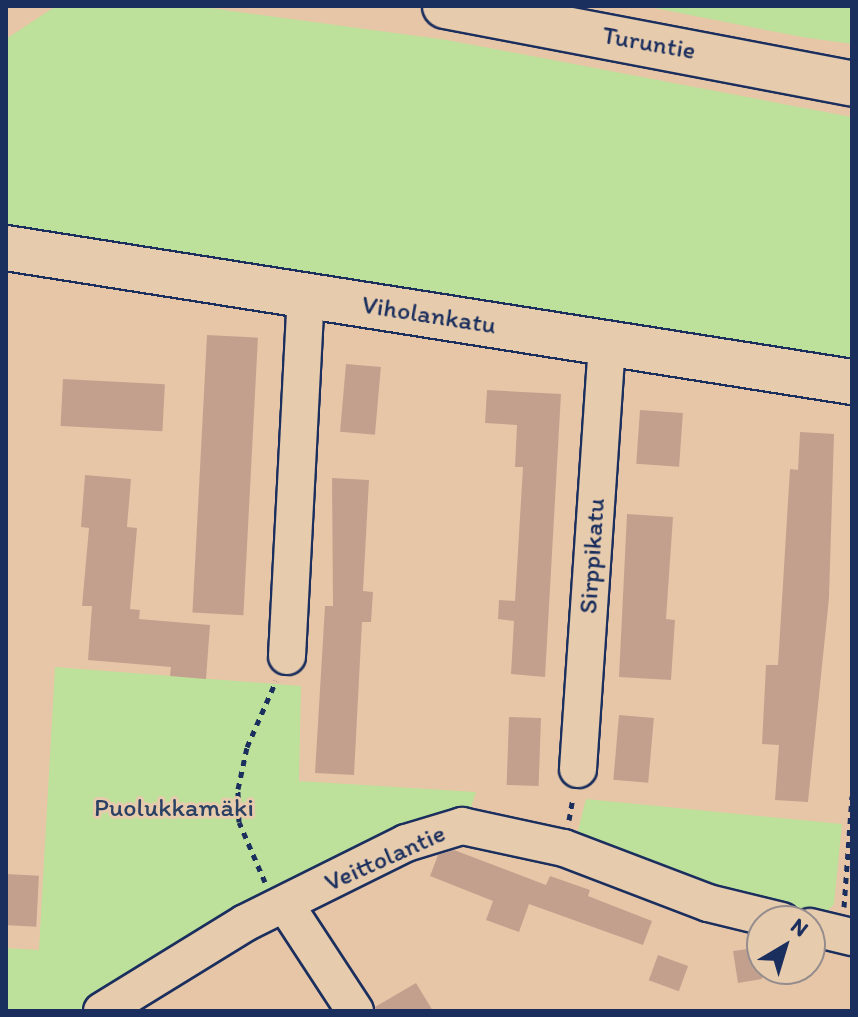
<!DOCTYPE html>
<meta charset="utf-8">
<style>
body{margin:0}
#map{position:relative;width:858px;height:1017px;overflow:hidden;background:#e7c6a7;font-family:Itim,sans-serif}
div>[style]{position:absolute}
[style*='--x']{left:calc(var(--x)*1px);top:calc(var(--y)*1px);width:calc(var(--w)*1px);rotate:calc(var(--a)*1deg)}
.green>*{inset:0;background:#bde09a}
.building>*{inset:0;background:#c3a08e;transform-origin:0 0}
.path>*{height:5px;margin-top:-2.5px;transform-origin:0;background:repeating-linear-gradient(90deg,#1b2f5e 0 6px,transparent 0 12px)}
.roads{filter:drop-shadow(2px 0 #1b2f5e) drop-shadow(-2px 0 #1b2f5e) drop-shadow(0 2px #1b2f5e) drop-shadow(0 -2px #1b2f5e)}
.minor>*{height:36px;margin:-18px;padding:0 18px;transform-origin:18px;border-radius:18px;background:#e6cbad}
.major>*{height:44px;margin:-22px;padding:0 22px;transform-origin:22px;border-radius:22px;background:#e6cbad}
.highway>*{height:44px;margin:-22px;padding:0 22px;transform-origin:22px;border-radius:22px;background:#e6cbad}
span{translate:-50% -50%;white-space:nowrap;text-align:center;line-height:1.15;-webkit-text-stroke:6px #e6cbad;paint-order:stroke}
.street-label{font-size:26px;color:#1b2f5e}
.park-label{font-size:26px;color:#2b4164}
.frame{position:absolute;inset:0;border:8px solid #1b2f5e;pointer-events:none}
.north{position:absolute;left:746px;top:905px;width:80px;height:80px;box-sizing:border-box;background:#e6cbad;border:2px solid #958d8d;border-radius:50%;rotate:38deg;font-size:22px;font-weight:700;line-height:32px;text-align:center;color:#1b2f5e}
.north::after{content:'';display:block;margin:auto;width:28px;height:36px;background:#1b2f5e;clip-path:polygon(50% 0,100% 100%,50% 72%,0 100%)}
</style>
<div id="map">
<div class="green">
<div style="clip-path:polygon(56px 6px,195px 6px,447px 40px,852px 117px,852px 364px,128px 250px,6px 224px,6px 39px)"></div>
<div style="clip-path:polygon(644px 6px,852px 6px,852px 44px,802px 37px)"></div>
<div style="clip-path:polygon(55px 667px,301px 686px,299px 781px,476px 792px,467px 819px,90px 1011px,6px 1011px,6px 948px,39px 950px)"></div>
<div style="clip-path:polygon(586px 799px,842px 824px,834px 904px,822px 917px,759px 909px,577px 834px)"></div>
</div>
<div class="building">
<div style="left:207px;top:335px;width:51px;height:278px;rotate:3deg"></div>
<div style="left:346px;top:364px;width:35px;height:68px;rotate:5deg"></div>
<div style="left:63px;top:379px;width:102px;height:47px;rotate:3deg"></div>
<div style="clip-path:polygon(487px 390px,561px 394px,545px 677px,511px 674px,514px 621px,498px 619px,499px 600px,515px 601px,523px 467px,515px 467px,517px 425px,485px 423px)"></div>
<div style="left:640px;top:410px;width:43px;height:54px;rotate:4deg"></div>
<div style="clip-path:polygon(800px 432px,834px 434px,829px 598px,808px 802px,775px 800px,779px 745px,762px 744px,766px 665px,778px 665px,790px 469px,798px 470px)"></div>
<div style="clip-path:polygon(85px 475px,131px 479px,127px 527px,137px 528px,130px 609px,140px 610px,139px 619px,210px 625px,206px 679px,170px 676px,171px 667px,88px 660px,92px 606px,82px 606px,89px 528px,81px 527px)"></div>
<div style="clip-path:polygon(332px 478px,369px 480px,363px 591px,373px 592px,371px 622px,362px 622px,354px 775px,315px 773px,325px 606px,333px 606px)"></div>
<div style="clip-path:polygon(627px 514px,673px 517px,666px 619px,675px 620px,671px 680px,619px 677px)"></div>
<div style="left:619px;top:715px;width:35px;height:65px;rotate:5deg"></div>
<div style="left:509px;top:717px;width:32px;height:68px;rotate:2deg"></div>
<div style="clip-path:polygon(454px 850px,546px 885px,550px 876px,590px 890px,588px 896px,652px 921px,643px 945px,529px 904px,519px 932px,486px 920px,493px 901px,430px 876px,438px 855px)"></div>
<div style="left:6px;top:874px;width:33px;height:51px;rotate:3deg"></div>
<div style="clip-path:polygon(762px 947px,762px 979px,738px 983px,733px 951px)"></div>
<div style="left:658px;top:955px;width:32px;height:27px;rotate:20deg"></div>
<div style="clip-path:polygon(416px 983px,433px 1011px,376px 1011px,375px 1007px)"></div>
</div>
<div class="path">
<div style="--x:569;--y:820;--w:22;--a:-80"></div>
<div style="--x:265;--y:882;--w:65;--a:-113.4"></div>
<div style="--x:239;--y:822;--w:33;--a:-92"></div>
<div style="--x:238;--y:789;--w:43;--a:-77.9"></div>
<div style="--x:247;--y:747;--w:72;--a:-66.3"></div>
<div style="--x:844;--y:907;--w:111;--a:-85.9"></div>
</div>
<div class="roads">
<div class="minor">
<div style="--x:287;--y:656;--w:361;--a:-87"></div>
<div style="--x:578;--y:769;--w:427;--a:-86.1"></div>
<div style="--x:285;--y:904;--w:128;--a:56.8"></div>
<div style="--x:810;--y:927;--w:43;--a:13.4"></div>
<div style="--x:102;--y:1011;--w:168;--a:-31.6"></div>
<div style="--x:245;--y:923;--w:180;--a:-26.4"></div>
<div style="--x:406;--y:843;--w:59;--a:-16.9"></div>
<div style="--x:462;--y:826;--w:104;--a:12.2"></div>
<div style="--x:564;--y:848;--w:154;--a:20.9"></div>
<div style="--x:708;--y:903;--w:76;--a:13.7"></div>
</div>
<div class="major">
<div style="--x:6;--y:248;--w:857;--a:9"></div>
</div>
<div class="highway">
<div style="--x:445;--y:6;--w:414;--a:10.8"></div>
</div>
</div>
<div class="street-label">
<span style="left:649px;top:43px;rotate:10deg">Turuntie</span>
<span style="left:429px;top:315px;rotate:9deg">Viholankatu</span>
<span style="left:592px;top:556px;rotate:-86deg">Sirppikatu</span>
<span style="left:385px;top:858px;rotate:-24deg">Veittolantie</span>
</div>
<div class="park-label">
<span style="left:174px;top:808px">Puolukkamäki</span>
</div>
<div class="frame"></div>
<div class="north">N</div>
</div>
